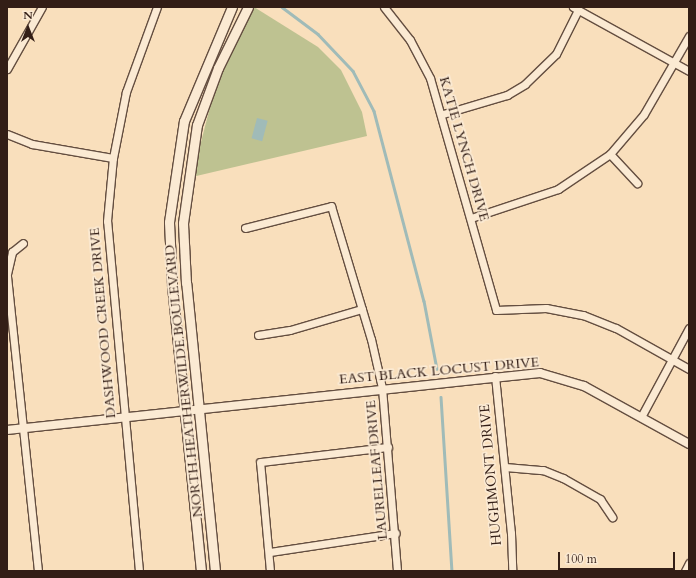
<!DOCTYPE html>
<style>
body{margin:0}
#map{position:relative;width:696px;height:578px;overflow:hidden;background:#f9dfbc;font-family:Cardo,serif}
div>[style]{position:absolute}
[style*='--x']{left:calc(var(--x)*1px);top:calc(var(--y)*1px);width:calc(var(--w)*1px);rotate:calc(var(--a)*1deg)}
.green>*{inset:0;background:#bec291}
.water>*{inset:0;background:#a0bbb8;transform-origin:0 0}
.stream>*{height:2.5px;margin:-1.25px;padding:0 1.25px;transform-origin:1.25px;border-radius:1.25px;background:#a0bbb8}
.roads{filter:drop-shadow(1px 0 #644e40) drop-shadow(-1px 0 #644e40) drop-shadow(0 1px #644e40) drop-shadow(0 -1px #644e40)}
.minor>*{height:7px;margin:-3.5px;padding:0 3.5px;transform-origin:3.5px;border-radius:3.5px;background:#fbead3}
.tertiary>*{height:8px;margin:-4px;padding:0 4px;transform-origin:4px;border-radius:4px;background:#fbead3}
.secondary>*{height:9px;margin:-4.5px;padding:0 4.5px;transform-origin:4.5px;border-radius:4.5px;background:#fbead3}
span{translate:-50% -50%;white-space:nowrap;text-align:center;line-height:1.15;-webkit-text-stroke:3.5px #fbead3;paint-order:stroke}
.street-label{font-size:14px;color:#331e16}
.frame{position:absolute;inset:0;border:8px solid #331e16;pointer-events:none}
.north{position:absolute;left:8px;top:8px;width:40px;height:40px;-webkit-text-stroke:3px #fbead3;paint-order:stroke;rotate:0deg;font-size:11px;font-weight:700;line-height:16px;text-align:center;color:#331e16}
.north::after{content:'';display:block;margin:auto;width:14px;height:18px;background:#331e16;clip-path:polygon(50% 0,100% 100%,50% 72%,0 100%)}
.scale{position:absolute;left:558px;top:552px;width:117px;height:18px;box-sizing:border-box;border:2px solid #331e16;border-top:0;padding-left:5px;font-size:12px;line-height:14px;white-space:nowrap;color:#331e16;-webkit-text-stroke:3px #fbead3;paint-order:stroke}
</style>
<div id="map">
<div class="green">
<div style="clip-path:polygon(254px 7px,318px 47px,341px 70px,362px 112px,367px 136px,192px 177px,217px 80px)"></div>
</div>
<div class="water">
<div style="left:257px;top:118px;width:11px;height:21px;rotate:15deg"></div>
</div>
<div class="stream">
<div style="--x:282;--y:7;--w:45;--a:36.9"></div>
<div style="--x:318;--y:34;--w:51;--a:46.6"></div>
<div style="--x:353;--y:71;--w:45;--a:62.3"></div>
<div style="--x:374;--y:111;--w:196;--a:75.3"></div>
<div style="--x:424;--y:301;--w:69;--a:79.2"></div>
<div style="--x:441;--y:397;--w:174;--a:86.4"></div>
</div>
<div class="roads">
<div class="minor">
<div style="--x:384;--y:7;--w:42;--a:51.8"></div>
<div style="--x:410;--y:40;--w:43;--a:62.2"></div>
<div style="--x:430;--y:78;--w:241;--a:74.1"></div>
<div style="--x:496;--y:310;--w:50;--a:-2.3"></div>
<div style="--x:546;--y:308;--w:38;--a:11"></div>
<div style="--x:583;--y:315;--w:35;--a:22"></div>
<div style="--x:616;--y:328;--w:84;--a:29.3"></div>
<div style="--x:573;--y:7;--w:132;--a:28.9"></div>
<div style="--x:7;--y:69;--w:71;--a:-60.6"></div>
<div style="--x:443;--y:114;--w:67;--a:-16.5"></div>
<div style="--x:507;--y:95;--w:21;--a:-31"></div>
<div style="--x:525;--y:84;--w:43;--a:-44.1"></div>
<div style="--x:556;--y:54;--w:49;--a:-63.4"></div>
<div style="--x:7;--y:134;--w:27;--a:22"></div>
<div style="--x:32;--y:144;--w:82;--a:9.8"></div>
<div style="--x:610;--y:154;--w:40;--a:47"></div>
<div style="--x:471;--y:218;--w:92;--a:-18.4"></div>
<div style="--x:558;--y:189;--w:63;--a:-33.9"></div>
<div style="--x:610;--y:154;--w:52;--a:-49.6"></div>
<div style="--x:644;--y:114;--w:90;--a:-60"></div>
<div style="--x:245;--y:228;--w:89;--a:-14.3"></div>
<div style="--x:331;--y:206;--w:139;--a:73.3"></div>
<div style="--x:371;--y:339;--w:50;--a:77.3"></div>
<div style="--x:382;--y:388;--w:184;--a:85.3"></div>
<div style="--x:7;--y:274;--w:23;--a:-77"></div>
<div style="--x:12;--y:252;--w:14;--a:-39"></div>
<div style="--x:7;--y:276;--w:297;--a:84"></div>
<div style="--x:258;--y:335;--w:32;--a:-9"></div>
<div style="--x:290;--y:330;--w:75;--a:-16.3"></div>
<div style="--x:495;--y:376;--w:158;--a:84.2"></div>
<div style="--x:511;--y:533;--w:38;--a:88"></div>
<div style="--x:641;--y:417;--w:101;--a:-61.7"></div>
<div style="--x:505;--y:467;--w:38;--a:5"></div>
<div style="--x:543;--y:470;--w:22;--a:22"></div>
<div style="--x:563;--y:478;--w:43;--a:29.6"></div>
<div style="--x:600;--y:499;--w:22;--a:56"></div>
<div style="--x:270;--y:552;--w:127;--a:-8.6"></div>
<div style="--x:139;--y:571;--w:351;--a:-95.2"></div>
<div style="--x:107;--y:221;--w:63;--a:-84.6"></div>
<div style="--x:113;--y:158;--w:67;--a:-78.9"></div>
<div style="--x:126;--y:92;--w:90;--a:-70"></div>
<div style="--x:270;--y:571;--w:109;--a:-95.2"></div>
<div style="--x:260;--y:462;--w:129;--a:-6.7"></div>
<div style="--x:685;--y:571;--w:9;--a:-63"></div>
</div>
<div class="tertiary">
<div style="--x:7;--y:430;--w:536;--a:-6.1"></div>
<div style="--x:540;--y:373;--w:46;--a:16.5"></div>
<div style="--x:584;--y:386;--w:120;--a:28.9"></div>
</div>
<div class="secondary">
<div style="--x:201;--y:571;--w:288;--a:-95.8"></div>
<div style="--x:172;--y:284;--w:62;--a:-92.8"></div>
<div style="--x:169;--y:222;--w:102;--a:-81.6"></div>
<div style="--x:184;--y:121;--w:124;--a:-67.2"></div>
<div style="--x:215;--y:571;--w:289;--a:-95.7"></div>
<div style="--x:186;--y:283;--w:60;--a:-92.9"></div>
<div style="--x:183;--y:223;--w:99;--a:-81.9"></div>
<div style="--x:197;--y:125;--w:61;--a:-69.8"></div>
<div style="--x:218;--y:68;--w:68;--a:-63.8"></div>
</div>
</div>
<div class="street-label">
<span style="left:464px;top:149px;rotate:74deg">KATIE LYNCH DRIVE</span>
<span style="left:103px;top:323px;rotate:-95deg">DASHWOOD CREEK DRIVE</span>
<span style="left:439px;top:371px;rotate:-5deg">EAST BLACK LOCUST DRIVE</span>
<span style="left:184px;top:381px;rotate:-96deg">NORTH HEATHERWILDE BOULEVARD</span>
<span style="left:377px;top:470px;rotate:-95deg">LAURELLEAF DRIVE</span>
<span style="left:491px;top:475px;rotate:-95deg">HUGHMONT DRIVE</span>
</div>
<div class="frame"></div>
<div class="north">N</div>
<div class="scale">100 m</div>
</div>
